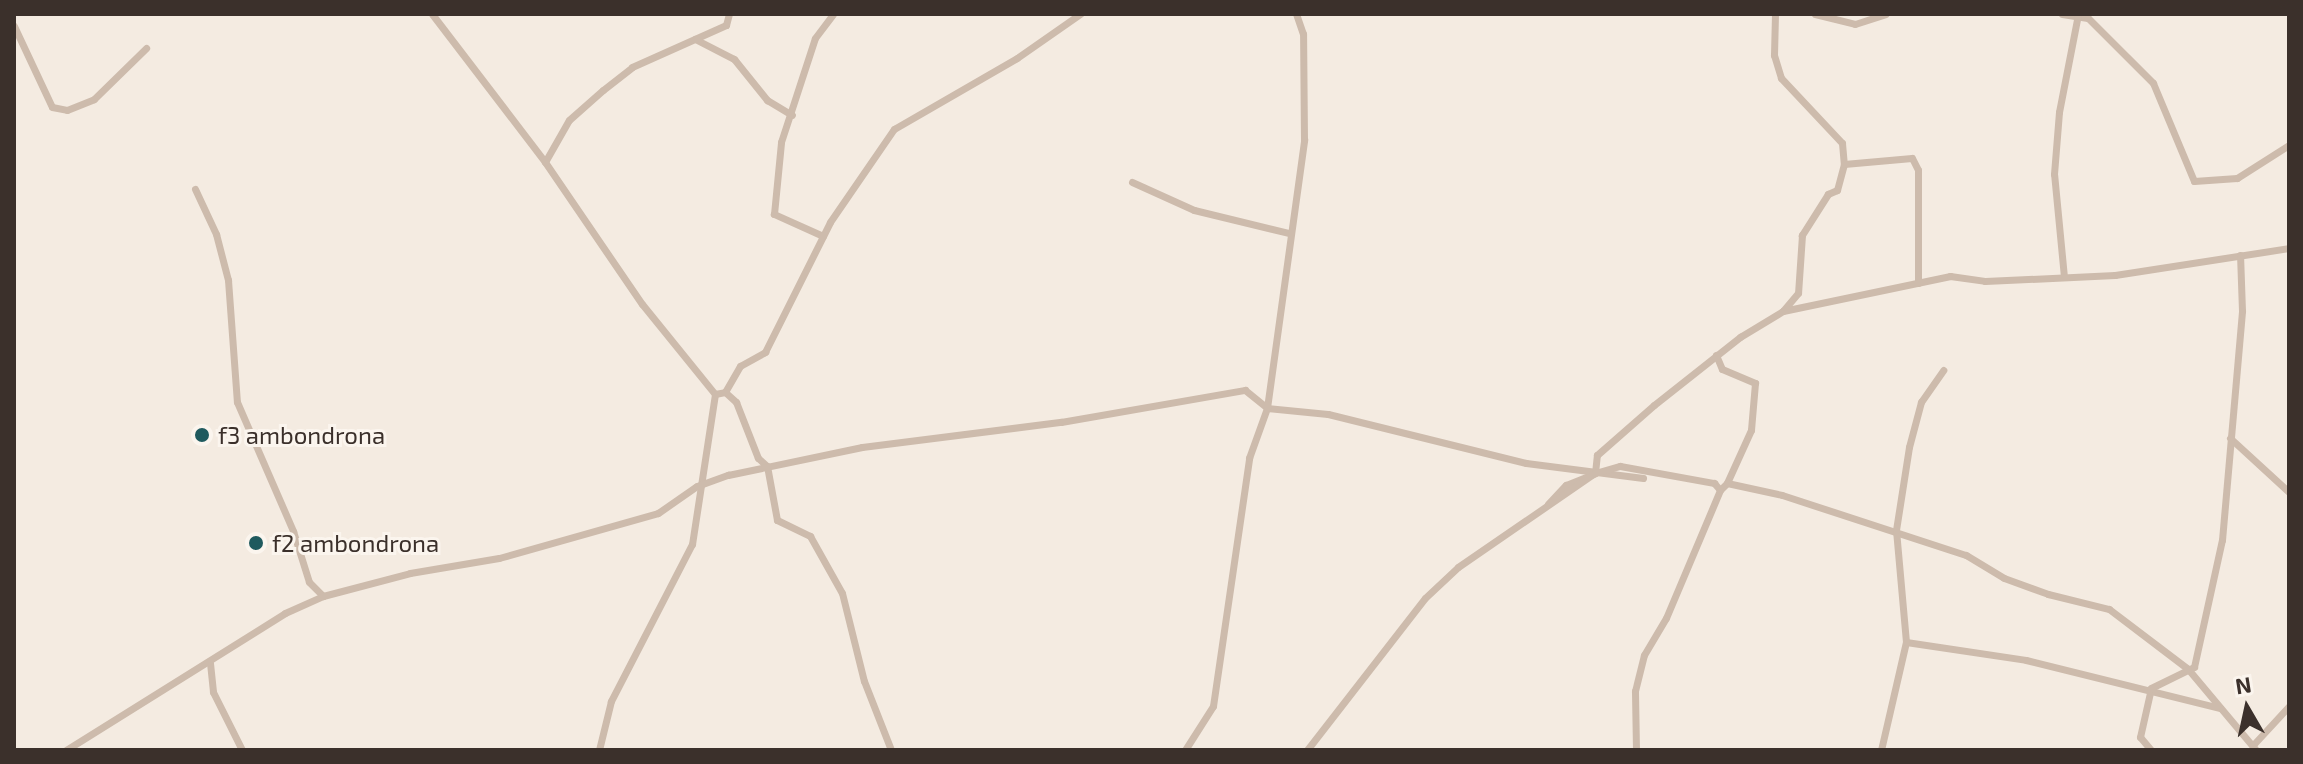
<!DOCTYPE html>
<style>
body{margin:0}
#map{position:relative;width:2303px;height:764px;overflow:hidden;background:#f4ebe1;font-family:"Exo 2",sans-serif}
div>[style]{position:absolute}
[style*='--x']{left:calc(var(--x)*1px);top:calc(var(--y)*1px);width:calc(var(--w)*1px);rotate:calc(var(--a)*1deg)}
.street>*{height:7px;margin:-3.5px;padding:0 3.5px;transform-origin:3.5px;border-radius:3.5px;background:#cdbbac}
.dots>*{width:22px;height:22px;translate:-50% -50%;box-sizing:border-box;border:4px solid #fbf5ee;border-radius:50%}
span{translate:-50% -50%;white-space:nowrap;text-align:center;line-height:1.15;-webkit-text-stroke:6px #fbf5ee;paint-order:stroke}
.poi-label{font-size:24px;color:#3b302b}
.left{translate:0 -50%;text-align:left}
.frame{position:absolute;inset:0;border:16px solid #3b302b;pointer-events:none}
.north{position:absolute;left:2207px;top:668px;width:80px;height:80px;-webkit-text-stroke:6px #fbf5ee;paint-order:stroke;rotate:351deg;font-size:22px;font-weight:700;line-height:32px;text-align:center;color:#3b302b}
.north::after{content:'';display:block;margin:auto;width:28px;height:36px;background:#3b302b;clip-path:polygon(50% 0,100% 100%,50% 72%,0 100%)}
</style>
<div id="map">
<div class="street">
<div style="--x:432;--y:14;--w:186;--a:52.6"></div>
<div style="--x:545;--y:162;--w:172;--a:55.7"></div>
<div style="--x:642;--y:304;--w:116;--a:51"></div>
<div style="--x:715;--y:394;--w:152;--a:98.7"></div>
<div style="--x:692;--y:544;--w:177;--a:117.3"></div>
<div style="--x:611;--y:701;--w:50;--a:103.8"></div>
<div style="--x:1775;--y:14;--w:41;--a:91.4"></div>
<div style="--x:1774;--y:55;--w:24;--a:73"></div>
<div style="--x:1781;--y:78;--w:89;--a:46.8"></div>
<div style="--x:1842;--y:143;--w:21;--a:85"></div>
<div style="--x:1844;--y:164;--w:27;--a:105"></div>
<div style="--x:1837;--y:190;--w:10;--a:156"></div>
<div style="--x:1828;--y:194;--w:49;--a:122.4"></div>
<div style="--x:1802;--y:235;--w:58;--a:93.9"></div>
<div style="--x:1798;--y:293;--w:23;--a:130"></div>
<div style="--x:1815;--y:14;--w:41;--a:14"></div>
<div style="--x:1855;--y:24;--w:32;--a:-18"></div>
<div style="--x:2062;--y:14;--w:26;--a:9"></div>
<div style="--x:2088;--y:18;--w:92;--a:45"></div>
<div style="--x:2153;--y:83;--w:106;--a:67.3"></div>
<div style="--x:2194;--y:181;--w:43;--a:-4"></div>
<div style="--x:2237;--y:178;--w:62;--a:-32.4"></div>
<div style="--x:14;--y:26;--w:89;--a:64.9"></div>
<div style="--x:52;--y:107;--w:15;--a:11"></div>
<div style="--x:67;--y:110;--w:29;--a:-22"></div>
<div style="--x:94;--y:99;--w:73;--a:-44.4"></div>
<div style="--x:695;--y:39;--w:44;--a:27.1"></div>
<div style="--x:734;--y:59;--w:53;--a:51.2"></div>
<div style="--x:767;--y:100;--w:29;--a:31"></div>
<div style="--x:545;--y:162;--w:48;--a:-60.3"></div>
<div style="--x:569;--y:120;--w:45;--a:-41.4"></div>
<div style="--x:603;--y:90;--w:37;--a:-38"></div>
<div style="--x:632;--y:67;--w:103;--a:-24.1"></div>
<div style="--x:726;--y:25;--w:11;--a:-75"></div>
<div style="--x:1844;--y:164;--w:68;--a:-5"></div>
<div style="--x:1912;--y:158;--w:13;--a:63"></div>
<div style="--x:1918;--y:170;--w:113;--a:90"></div>
<div style="--x:1132;--y:182;--w:68;--a:24.3"></div>
<div style="--x:1194;--y:210;--w:97;--a:13.7"></div>
<div style="--x:195;--y:189;--w:50;--a:65"></div>
<div style="--x:216;--y:234;--w:48;--a:75.4"></div>
<div style="--x:228;--y:280;--w:122;--a:85.8"></div>
<div style="--x:237;--y:402;--w:141;--a:66.5"></div>
<div style="--x:293;--y:531;--w:53;--a:72.6"></div>
<div style="--x:309;--y:582;--w:20;--a:45"></div>
<div style="--x:823;--y:236;--w:54;--a:-155.8"></div>
<div style="--x:774;--y:214;--w:72;--a:-84.4"></div>
<div style="--x:781;--y:142;--w:109;--a:-71.9"></div>
<div style="--x:815;--y:38;--w:30;--a:-53"></div>
<div style="--x:2064;--y:277;--w:103;--a:-95.5"></div>
<div style="--x:2054;--y:174;--w:62;--a:-85.4"></div>
<div style="--x:2059;--y:112;--w:100;--a:-79"></div>
<div style="--x:1716;--y:355;--w:15;--a:67"></div>
<div style="--x:1722;--y:369;--w:36;--a:23"></div>
<div style="--x:1755;--y:383;--w:47;--a:94.9"></div>
<div style="--x:1751;--y:430;--w:58;--a:114.4"></div>
<div style="--x:725;--y:392;--w:15;--a:42"></div>
<div style="--x:736;--y:402;--w:60;--a:68.6"></div>
<div style="--x:758;--y:458;--w:12;--a:42"></div>
<div style="--x:767;--y:466;--w:55;--a:79.5"></div>
<div style="--x:777;--y:520;--w:37;--a:26"></div>
<div style="--x:810;--y:536;--w:65;--a:60.7"></div>
<div style="--x:842;--y:593;--w:91;--a:76"></div>
<div style="--x:864;--y:681;--w:74;--a:68.6"></div>
<div style="--x:715;--y:394;--w:10;--a:-11"></div>
<div style="--x:725;--y:392;--w:30;--a:-60"></div>
<div style="--x:740;--y:366;--w:29;--a:-29"></div>
<div style="--x:765;--y:352;--w:145;--a:-63.4"></div>
<div style="--x:830;--y:222;--w:113;--a:-55.5"></div>
<div style="--x:894;--y:129;--w:142;--a:-30"></div>
<div style="--x:1017;--y:58;--w:77;--a:-34.9"></div>
<div style="--x:2230;--y:438;--w:80;--a:42.5"></div>
<div style="--x:1548;--y:504;--w:26;--a:-47"></div>
<div style="--x:1566;--y:485;--w:31;--a:-22"></div>
<div style="--x:1595;--y:473;--w:18;--a:-84"></div>
<div style="--x:1597;--y:455;--w:76;--a:-41.3"></div>
<div style="--x:1654;--y:405;--w:110;--a:-38.3"></div>
<div style="--x:1740;--y:337;--w:50;--a:-31.2"></div>
<div style="--x:1783;--y:311;--w:171;--a:-11.8"></div>
<div style="--x:1950;--y:276;--w:35;--a:8"></div>
<div style="--x:1985;--y:281;--w:130;--a:-2.6"></div>
<div style="--x:2115;--y:275;--w:176;--a:-8.8"></div>
<div style="--x:1906;--y:642;--w:121;--a:8.5"></div>
<div style="--x:2026;--y:660;--w:200;--a:13.9"></div>
<div style="--x:210;--y:663;--w:29;--a:84"></div>
<div style="--x:213;--y:692;--w:65;--a:63.4"></div>
<div style="--x:2253;--y:745;--w:53;--a:-47.3"></div>
<div style="--x:66;--y:750;--w:258;--a:-32"></div>
<div style="--x:285;--y:613;--w:42;--a:-24.1"></div>
<div style="--x:323;--y:596;--w:90;--a:-14.8"></div>
<div style="--x:410;--y:573;--w:90;--a:-9.6"></div>
<div style="--x:499;--y:558;--w:165;--a:-15.8"></div>
<div style="--x:658;--y:513;--w:47;--a:-34.7"></div>
<div style="--x:697;--y:486;--w:33;--a:-20"></div>
<div style="--x:728;--y:475;--w:137;--a:-11.8"></div>
<div style="--x:862;--y:447;--w:201;--a:-7.2"></div>
<div style="--x:1061;--y:422;--w:187;--a:-9.9"></div>
<div style="--x:1245;--y:390;--w:28;--a:39"></div>
<div style="--x:1267;--y:408;--w:61;--a:5.6"></div>
<div style="--x:1328;--y:414;--w:204;--a:13.9"></div>
<div style="--x:1526;--y:463;--w:118;--a:7.3"></div>
<div style="--x:1185;--y:750;--w:52;--a:-57.5"></div>
<div style="--x:1213;--y:706;--w:251;--a:-81.7"></div>
<div style="--x:1249;--y:458;--w:53;--a:-70.2"></div>
<div style="--x:1267;--y:408;--w:271;--a:-82.1"></div>
<div style="--x:1304;--y:140;--w:106;--a:-90.5"></div>
<div style="--x:1303;--y:34;--w:21;--a:-109"></div>
<div style="--x:1307;--y:750;--w:192;--a:-52.2"></div>
<div style="--x:1425;--y:598;--w:45;--a:-43.2"></div>
<div style="--x:1458;--y:567;--w:166;--a:-34.5"></div>
<div style="--x:1595;--y:473;--w:26;--a:-16"></div>
<div style="--x:1620;--y:466;--w:96;--a:10.3"></div>
<div style="--x:1714;--y:483;--w:9;--a:49"></div>
<div style="--x:1720;--y:490;--w:10;--a:-45"></div>
<div style="--x:1727;--y:483;--w:56;--a:12.3"></div>
<div style="--x:1782;--y:495;--w:194;--a:18.1"></div>
<div style="--x:1966;--y:555;--w:44;--a:31.2"></div>
<div style="--x:2004;--y:578;--w:47;--a:20"></div>
<div style="--x:2048;--y:594;--w:63;--a:13.8"></div>
<div style="--x:2109;--y:609;--w:99;--a:37.2"></div>
<div style="--x:2188;--y:669;--w:106;--a:50"></div>
<div style="--x:1636;--y:750;--w:59;--a:-91"></div>
<div style="--x:1635;--y:691;--w:37;--a:-76"></div>
<div style="--x:1644;--y:655;--w:43;--a:-59.3"></div>
<div style="--x:1666;--y:618;--w:139;--a:-67.1"></div>
<div style="--x:1881;--y:750;--w:111;--a:-77"></div>
<div style="--x:1906;--y:642;--w:112;--a:-95.1"></div>
<div style="--x:1896;--y:530;--w:84;--a:-81.1"></div>
<div style="--x:1909;--y:447;--w:47;--a:-75.1"></div>
<div style="--x:1921;--y:402;--w:39;--a:-55"></div>
<div style="--x:2151;--y:750;--w:17;--a:-130"></div>
<div style="--x:2140;--y:737;--w:50;--a:-77.3"></div>
<div style="--x:2151;--y:688;--w:48;--a:-26"></div>
<div style="--x:2194;--y:667;--w:130;--a:-77.6"></div>
<div style="--x:2222;--y:540;--w:230;--a:-85"></div>
<div style="--x:2242;--y:311;--w:56;--a:-92"></div>
</div>
<div class="dots">
<div style="left:202px;top:435px;background:#1f5a5e"></div>
<div style="left:256px;top:543px;background:#1f5a5e"></div>
</div>
<div class="poi-label">
<span class="left" style="left:218px;top:435px">f3 ambondrona</span>
<span class="left" style="left:272px;top:543px">f2 ambondrona</span>
</div>
<div class="frame"></div>
<div class="north">N</div>
</div>
